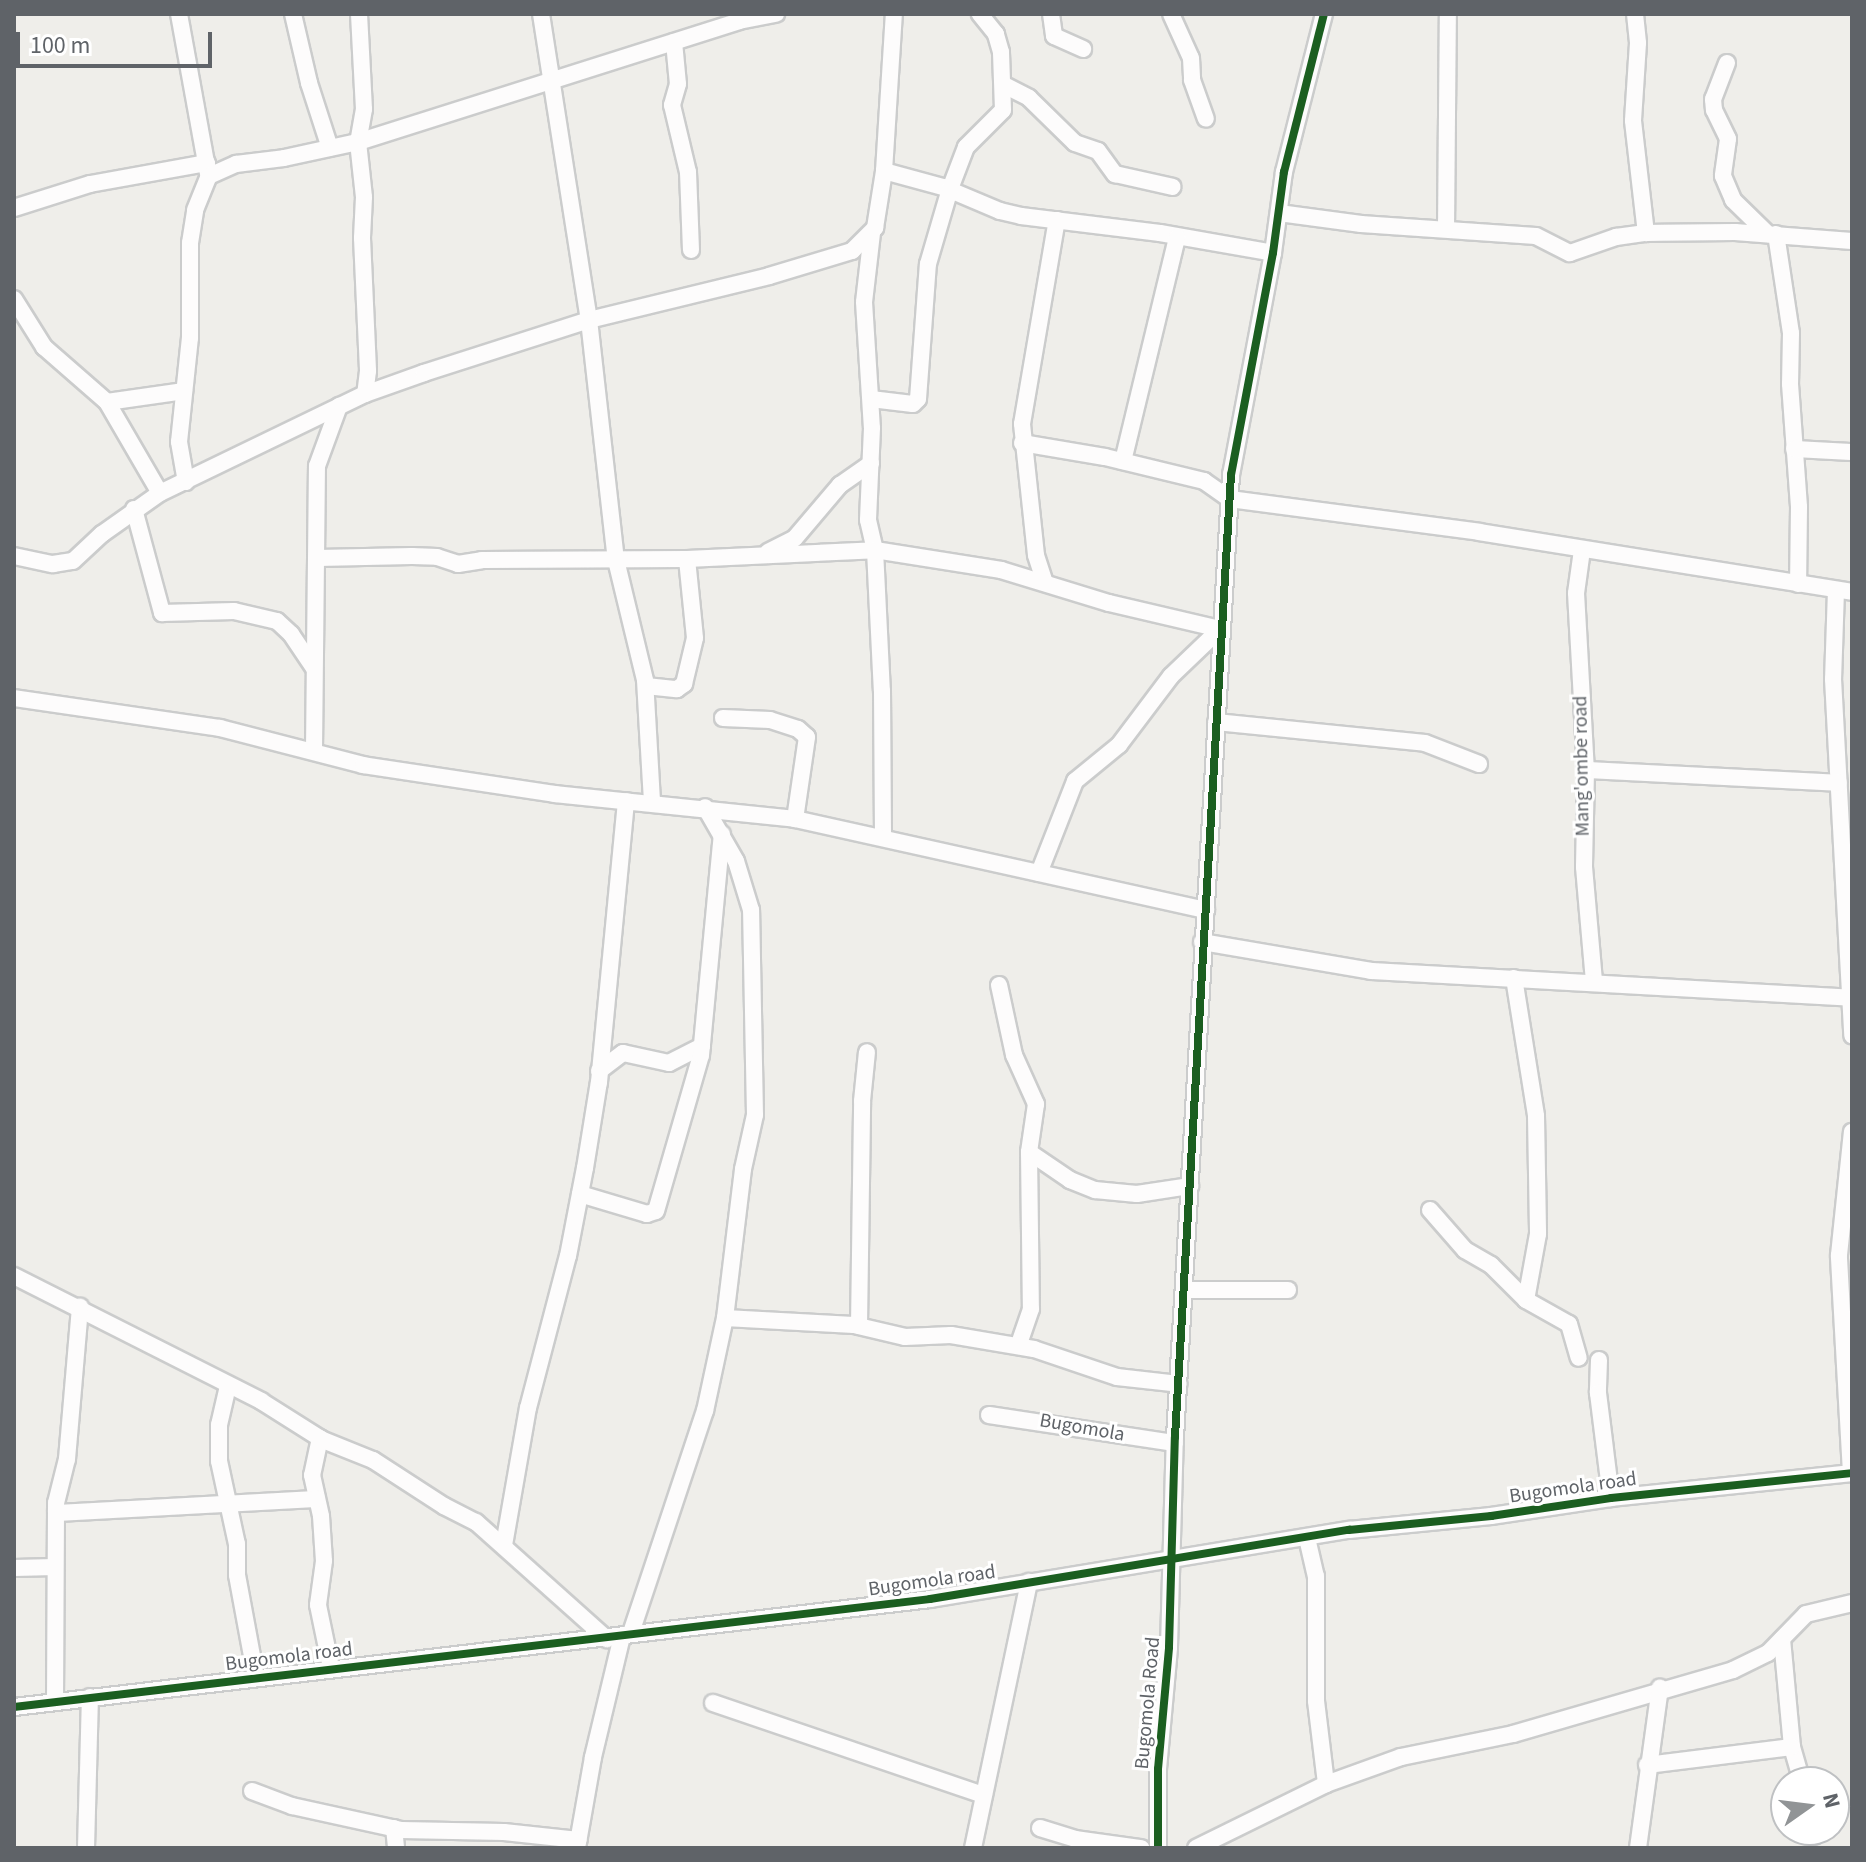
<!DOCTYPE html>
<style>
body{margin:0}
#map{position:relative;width:1866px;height:1862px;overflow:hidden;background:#efeeea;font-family:"Source Sans 3",sans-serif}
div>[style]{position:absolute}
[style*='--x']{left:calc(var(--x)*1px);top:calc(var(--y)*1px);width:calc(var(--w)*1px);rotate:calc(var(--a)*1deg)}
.roads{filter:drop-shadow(2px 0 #cbcccc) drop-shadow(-2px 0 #cbcccc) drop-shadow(0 2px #cbcccc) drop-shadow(0 -2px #cbcccc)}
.minor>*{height:16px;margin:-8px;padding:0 8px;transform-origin:8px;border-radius:8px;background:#fdfcfc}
.cycleway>*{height:8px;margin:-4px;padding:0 4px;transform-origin:4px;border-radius:4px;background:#1b5e20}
span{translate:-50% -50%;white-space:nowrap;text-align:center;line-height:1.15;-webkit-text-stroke:6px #fff;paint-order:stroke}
.street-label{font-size:20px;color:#5f6368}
.frame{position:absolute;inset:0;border:16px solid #5f6368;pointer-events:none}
.north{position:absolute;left:1770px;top:1766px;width:80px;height:80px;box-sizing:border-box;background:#fff;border:2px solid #bfc1c3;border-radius:50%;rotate:76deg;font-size:22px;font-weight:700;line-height:32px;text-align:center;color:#5f6368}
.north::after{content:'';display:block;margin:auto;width:28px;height:36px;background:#919496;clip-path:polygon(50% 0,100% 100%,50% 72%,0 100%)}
.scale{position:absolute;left:16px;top:32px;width:196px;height:36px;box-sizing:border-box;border:4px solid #5f6368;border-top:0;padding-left:10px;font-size:24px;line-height:28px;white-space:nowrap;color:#5f6368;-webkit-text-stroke:6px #fff;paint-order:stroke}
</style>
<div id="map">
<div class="roads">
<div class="minor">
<div style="--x:179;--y:14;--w:163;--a:79.7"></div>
<div style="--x:293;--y:14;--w:71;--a:76.9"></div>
<div style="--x:309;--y:83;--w:68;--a:72.1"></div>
<div style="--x:359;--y:14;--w:95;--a:87"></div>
<div style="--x:364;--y:109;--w:34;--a:100"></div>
<div style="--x:358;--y:142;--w:55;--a:83.8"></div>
<div style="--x:364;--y:197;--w:41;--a:92.8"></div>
<div style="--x:362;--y:238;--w:133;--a:87.4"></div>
<div style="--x:368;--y:371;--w:23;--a:97"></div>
<div style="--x:541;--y:14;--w:310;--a:81.1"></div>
<div style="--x:589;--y:320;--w:242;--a:83.6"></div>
<div style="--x:616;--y:560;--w:123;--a:76.4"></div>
<div style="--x:645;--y:680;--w:122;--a:86.7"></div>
<div style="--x:1051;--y:14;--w:22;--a:82"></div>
<div style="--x:1054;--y:36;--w:32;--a:24"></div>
<div style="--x:1171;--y:14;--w:48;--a:65.6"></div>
<div style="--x:1191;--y:58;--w:22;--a:87"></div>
<div style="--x:1192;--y:80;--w:41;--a:70.3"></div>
<div style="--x:1635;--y:14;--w:29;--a:84"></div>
<div style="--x:1638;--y:43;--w:78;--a:93.7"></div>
<div style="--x:1633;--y:121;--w:113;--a:83.4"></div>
<div style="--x:674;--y:42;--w:42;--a:84.6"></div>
<div style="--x:678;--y:84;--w:22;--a:106"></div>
<div style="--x:672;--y:105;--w:69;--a:76.6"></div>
<div style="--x:688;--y:172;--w:78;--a:87.8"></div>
<div style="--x:1727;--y:63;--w:39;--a:111"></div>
<div style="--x:1713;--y:99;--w:11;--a:85"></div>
<div style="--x:1714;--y:110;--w:32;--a:64"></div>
<div style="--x:1728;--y:139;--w:37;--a:98"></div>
<div style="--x:1723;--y:176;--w:26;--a:67"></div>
<div style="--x:1733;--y:200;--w:49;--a:44.2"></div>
<div style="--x:1004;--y:85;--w:28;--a:27"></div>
<div style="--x:1029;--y:98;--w:64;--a:44.4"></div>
<div style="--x:1075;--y:143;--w:24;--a:19"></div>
<div style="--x:1098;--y:151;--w:29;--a:54"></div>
<div style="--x:1115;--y:174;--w:59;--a:12.6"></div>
<div style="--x:884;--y:171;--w:61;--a:15.2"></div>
<div style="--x:943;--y:187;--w:62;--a:22.8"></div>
<div style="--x:1000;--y:211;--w:22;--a:13"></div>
<div style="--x:1021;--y:216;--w:140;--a:7"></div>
<div style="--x:1160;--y:233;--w:115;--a:10"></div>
<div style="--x:14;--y:208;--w:80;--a:-17.5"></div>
<div style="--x:90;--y:184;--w:119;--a:-10.2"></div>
<div style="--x:1279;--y:213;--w:83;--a:7.6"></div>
<div style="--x:1361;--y:224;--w:175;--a:3.9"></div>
<div style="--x:1536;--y:236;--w:38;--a:27"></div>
<div style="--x:1570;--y:253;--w:49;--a:-19.2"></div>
<div style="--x:1616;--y:237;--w:30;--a:-8"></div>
<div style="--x:1646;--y:233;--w:89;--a:-0.6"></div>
<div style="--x:1735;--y:232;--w:117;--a:4.4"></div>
<div style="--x:1446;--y:229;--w:215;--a:-89.5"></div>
<div style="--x:872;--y:233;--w:69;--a:96.6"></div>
<div style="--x:864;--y:302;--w:126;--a:86.4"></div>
<div style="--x:872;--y:428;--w:92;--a:92.5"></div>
<div style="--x:868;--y:520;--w:31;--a:77"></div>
<div style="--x:875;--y:550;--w:141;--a:87.2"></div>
<div style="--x:882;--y:691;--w:145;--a:89.6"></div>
<div style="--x:1776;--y:234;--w:100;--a:81.4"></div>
<div style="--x:1791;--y:333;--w:51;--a:91.1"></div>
<div style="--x:1790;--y:384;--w:123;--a:85.8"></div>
<div style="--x:1799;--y:507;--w:77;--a:90.7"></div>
<div style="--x:14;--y:299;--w:57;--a:58"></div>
<div style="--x:44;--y:347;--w:84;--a:41.1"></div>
<div style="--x:107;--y:402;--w:105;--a:59.8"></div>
<div style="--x:871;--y:399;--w:42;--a:6.8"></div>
<div style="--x:913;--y:404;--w:7;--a:-45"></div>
<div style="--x:918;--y:399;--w:135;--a:-85.8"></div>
<div style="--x:928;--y:264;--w:78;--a:-73.7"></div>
<div style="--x:950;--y:189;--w:45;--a:-69.1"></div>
<div style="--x:966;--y:147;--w:52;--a:-45"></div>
<div style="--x:1003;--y:110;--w:58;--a:-92"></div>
<div style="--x:1001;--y:52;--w:19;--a:-106"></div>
<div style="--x:996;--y:34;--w:26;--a:-129"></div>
<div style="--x:107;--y:402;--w:78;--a:-8.1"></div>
<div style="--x:1022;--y:443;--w:84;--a:9.6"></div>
<div style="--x:1105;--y:457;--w:102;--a:13.6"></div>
<div style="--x:1204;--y:481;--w:32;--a:35"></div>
<div style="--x:1230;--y:499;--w:251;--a:7.5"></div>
<div style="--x:1479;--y:532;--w:378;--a:9.1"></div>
<div style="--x:1794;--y:449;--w:58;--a:3"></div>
<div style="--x:1123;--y:461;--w:230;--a:-76.4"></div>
<div style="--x:186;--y:482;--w:41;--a:-99.9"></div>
<div style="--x:179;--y:442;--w:105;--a:-84"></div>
<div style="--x:190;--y:338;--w:95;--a:-90"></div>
<div style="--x:190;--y:243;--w:33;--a:-81"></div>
<div style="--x:195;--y:210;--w:37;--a:-68"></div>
<div style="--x:209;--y:176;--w:30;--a:-24"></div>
<div style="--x:236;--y:164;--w:48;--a:-7.1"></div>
<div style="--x:284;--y:158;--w:76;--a:-12.2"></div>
<div style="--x:358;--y:142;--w:400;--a:-17.6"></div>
<div style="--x:739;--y:21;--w:38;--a:-11"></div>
<div style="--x:134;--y:509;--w:108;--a:74.9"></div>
<div style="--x:162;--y:613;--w:72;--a:-1.6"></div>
<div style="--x:234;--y:611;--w:44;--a:13.1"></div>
<div style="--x:277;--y:621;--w:19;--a:43"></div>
<div style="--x:291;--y:634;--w:40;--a:56"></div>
<div style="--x:1582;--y:550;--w:43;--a:97.9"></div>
<div style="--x:1576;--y:593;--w:177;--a:86.8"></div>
<div style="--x:1586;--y:770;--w:97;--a:91.2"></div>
<div style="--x:1584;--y:867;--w:115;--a:85"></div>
<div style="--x:768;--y:552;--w:30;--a:-27"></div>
<div style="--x:795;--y:538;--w:70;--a:-49.7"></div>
<div style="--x:840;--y:485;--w:38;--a:-35"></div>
<div style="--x:14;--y:556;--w:40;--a:12"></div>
<div style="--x:53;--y:564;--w:20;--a:-9"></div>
<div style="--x:73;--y:561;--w:40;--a:-43"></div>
<div style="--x:102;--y:534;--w:71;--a:-35.3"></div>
<div style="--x:160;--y:493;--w:228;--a:-25.8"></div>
<div style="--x:365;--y:394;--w:63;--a:-19.6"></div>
<div style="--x:424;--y:373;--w:173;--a:-17.8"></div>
<div style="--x:589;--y:320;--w:185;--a:-13.7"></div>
<div style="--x:769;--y:276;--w:87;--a:-16.8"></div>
<div style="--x:852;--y:251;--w:33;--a:-45"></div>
<div style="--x:875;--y:228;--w:58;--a:-81"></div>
<div style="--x:884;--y:171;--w:157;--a:-86.4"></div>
<div style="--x:318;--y:558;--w:94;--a:-1.2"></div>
<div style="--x:412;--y:556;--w:25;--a:2"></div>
<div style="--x:437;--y:557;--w:22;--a:18"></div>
<div style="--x:458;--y:564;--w:24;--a:-9"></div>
<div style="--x:482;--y:560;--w:205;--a:-0.3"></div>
<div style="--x:687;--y:559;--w:188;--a:-2.7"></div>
<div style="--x:875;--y:550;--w:128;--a:9"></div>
<div style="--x:1001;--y:570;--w:113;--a:17"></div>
<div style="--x:1109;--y:603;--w:114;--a:13.2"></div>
<div style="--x:1044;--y:580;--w:26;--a:-108"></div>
<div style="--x:1036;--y:555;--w:132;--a:-96.1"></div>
<div style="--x:1022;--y:424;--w:207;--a:-80.3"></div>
<div style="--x:1836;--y:590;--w:89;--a:91.9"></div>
<div style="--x:1833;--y:679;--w:357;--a:86.9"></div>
<div style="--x:646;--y:686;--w:31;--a:6"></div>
<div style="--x:677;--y:689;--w:9;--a:-36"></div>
<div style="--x:684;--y:684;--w:47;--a:-76.6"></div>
<div style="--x:695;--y:638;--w:79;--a:-95.8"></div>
<div style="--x:14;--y:698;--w:208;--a:8.3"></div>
<div style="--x:220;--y:728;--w:148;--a:14.5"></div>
<div style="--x:363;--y:765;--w:194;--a:8.6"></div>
<div style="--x:555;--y:794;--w:241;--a:5.9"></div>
<div style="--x:795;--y:819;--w:421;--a:12.5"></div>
<div style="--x:723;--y:718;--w:47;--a:2.4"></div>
<div style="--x:770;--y:720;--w:29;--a:18"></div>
<div style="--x:798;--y:729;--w:12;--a:42"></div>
<div style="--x:807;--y:737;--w:83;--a:98.3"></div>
<div style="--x:1216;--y:722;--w:210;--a:5.7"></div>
<div style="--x:1425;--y:743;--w:58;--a:21.3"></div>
<div style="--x:314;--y:750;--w:284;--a:-89.4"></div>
<div style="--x:317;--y:466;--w:64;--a:-69.9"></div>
<div style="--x:1586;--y:770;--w:253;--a:2.9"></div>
<div style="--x:1039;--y:873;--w:99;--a:-68.6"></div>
<div style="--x:1075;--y:781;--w:57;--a:-39.3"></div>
<div style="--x:1119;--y:745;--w:86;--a:-53"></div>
<div style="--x:1171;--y:676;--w:68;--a:-43.8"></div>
<div style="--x:1202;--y:942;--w:171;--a:9.7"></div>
<div style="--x:1371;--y:971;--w:482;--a:3.2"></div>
<div style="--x:1514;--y:978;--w:140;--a:80.9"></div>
<div style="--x:1536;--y:1116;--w:118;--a:89"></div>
<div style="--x:1538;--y:1234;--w:67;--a:100.3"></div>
<div style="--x:999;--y:985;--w:72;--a:77.9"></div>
<div style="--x:1014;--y:1055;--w:54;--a:65.8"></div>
<div style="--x:1036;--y:1104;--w:49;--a:98.3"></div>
<div style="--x:1029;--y:1152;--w:157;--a:89.3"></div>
<div style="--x:1031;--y:1309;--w:39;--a:109"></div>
<div style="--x:599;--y:1071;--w:30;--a:-37"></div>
<div style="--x:623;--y:1053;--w:47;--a:12.3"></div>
<div style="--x:669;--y:1063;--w:37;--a:-27"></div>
<div style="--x:1029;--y:1152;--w:50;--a:34.3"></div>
<div style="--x:1070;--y:1180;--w:27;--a:22"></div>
<div style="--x:1095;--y:1190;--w:42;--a:5.4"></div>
<div style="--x:1137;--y:1194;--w:54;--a:-8.6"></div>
<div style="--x:580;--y:1194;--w:70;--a:16.6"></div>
<div style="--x:647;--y:1214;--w:9;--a:-18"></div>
<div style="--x:656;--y:1211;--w:162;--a:-73.9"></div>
<div style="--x:701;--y:1055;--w:222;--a:-84.6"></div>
<div style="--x:1430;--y:1210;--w:53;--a:48.8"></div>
<div style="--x:1465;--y:1250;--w:30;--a:30"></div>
<div style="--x:1491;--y:1265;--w:49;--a:45"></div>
<div style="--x:1526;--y:1300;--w:49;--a:29.2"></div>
<div style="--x:1569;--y:1324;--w:35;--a:74"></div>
<div style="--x:14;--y:1276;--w:277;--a:26.8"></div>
<div style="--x:261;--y:1401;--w:73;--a:32.2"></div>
<div style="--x:323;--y:1440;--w:54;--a:21.8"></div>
<div style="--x:373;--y:1460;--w:85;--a:32.9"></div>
<div style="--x:444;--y:1506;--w:36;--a:27"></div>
<div style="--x:476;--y:1522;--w:176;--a:41.8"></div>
<div style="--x:1185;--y:1290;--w:103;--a:0"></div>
<div style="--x:725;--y:1318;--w:129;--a:3.1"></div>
<div style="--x:854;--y:1325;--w:52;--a:13.2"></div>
<div style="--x:905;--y:1337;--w:46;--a:-2.5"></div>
<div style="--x:951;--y:1335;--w:84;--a:9.6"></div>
<div style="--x:1034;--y:1349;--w:88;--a:18.6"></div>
<div style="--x:1117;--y:1377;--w:62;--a:6.4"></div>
<div style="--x:859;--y:1326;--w:225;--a:-89.2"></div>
<div style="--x:862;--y:1101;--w:49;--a:-84.2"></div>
<div style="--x:1599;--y:1360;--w:33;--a:92"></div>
<div style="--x:1598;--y:1393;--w:106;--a:82.9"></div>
<div style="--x:228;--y:1386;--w:40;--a:103"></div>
<div style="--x:219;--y:1425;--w:36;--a:90"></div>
<div style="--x:219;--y:1461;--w:85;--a:77.8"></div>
<div style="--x:237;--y:1544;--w:31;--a:90"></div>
<div style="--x:237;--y:1575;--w:105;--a:79.5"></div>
<div style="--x:989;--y:1415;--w:188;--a:8.6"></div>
<div style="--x:320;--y:1438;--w:38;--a:102"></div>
<div style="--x:312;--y:1475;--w:42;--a:77.6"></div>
<div style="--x:321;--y:1516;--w:45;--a:86.2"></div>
<div style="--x:324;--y:1561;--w:44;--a:97.8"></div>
<div style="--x:318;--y:1605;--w:64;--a:78.3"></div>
<div style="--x:1851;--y:1473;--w:218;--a:-93.2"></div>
<div style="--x:1839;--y:1255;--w:124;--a:-84"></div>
<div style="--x:56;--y:1513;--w:261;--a:-3.1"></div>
<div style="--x:1307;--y:1538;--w:39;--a:77"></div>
<div style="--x:1316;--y:1576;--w:125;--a:90"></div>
<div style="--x:1316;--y:1701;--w:84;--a:83.1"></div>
<div style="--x:504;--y:1545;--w:139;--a:-80.1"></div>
<div style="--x:528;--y:1408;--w:157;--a:-75.3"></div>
<div style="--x:568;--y:1256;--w:90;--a:-79.1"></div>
<div style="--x:585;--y:1168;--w:87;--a:-80.8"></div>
<div style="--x:599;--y:1082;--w:282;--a:-84.5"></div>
<div style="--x:14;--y:1568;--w:41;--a:-1.4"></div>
<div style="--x:631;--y:1633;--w:234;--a:-71.6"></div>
<div style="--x:705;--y:1411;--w:95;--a:-77.9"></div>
<div style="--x:725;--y:1318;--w:150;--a:-83.1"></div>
<div style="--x:743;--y:1169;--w:55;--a:-77.5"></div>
<div style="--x:755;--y:1115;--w:205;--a:-91.1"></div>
<div style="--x:751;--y:910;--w:51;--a:-107"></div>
<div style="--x:736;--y:861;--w:62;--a:-119.9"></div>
<div style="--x:1782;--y:1639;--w:108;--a:84.7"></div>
<div style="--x:1792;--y:1747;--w:36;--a:74"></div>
<div style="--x:55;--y:1702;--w:199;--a:-89.7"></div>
<div style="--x:56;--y:1503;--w:45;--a:-76"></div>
<div style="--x:67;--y:1459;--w:153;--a:-85.1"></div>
<div style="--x:713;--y:1703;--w:286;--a:18.8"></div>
<div style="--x:14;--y:1707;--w:922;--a:-6.72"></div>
<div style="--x:930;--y:1599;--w:425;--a:-9.4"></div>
<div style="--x:1349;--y:1530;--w:143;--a:-5.6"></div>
<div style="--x:1491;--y:1516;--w:121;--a:-8.5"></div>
<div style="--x:1611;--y:1498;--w:242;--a:-5.9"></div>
<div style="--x:1647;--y:1765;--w:146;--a:-7.1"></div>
<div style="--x:252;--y:1791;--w:43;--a:20.6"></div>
<div style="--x:292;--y:1806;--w:112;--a:12.4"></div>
<div style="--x:401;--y:1830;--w:103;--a:1.1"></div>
<div style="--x:504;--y:1832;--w:75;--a:6.1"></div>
<div style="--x:394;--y:1828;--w:20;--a:84"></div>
<div style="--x:1040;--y:1828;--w:37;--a:17"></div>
<div style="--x:1075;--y:1839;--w:67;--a:7.8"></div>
<div style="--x:1813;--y:1830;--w:6;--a:81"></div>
<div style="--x:86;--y:1848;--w:151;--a:-88.5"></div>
<div style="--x:577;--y:1848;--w:92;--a:-80"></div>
<div style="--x:593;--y:1757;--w:124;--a:-76.5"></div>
<div style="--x:973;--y:1848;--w:272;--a:-78.1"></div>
<div style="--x:1158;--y:1848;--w:79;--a:-90"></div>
<div style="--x:1158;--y:1769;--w:122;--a:-84.8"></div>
<div style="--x:1169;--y:1647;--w:210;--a:-88.4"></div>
<div style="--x:1175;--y:1437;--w:964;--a:-86.67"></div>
<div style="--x:1231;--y:475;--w:226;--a:-79.3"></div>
<div style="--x:1273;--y:253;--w:82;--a:-82.3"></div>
<div style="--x:1284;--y:172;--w:163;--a:-75.8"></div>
<div style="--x:1196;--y:1848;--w:145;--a:-26.2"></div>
<div style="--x:1326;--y:1784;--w:80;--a:-19.8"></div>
<div style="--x:1401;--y:1757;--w:114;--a:-11.6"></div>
<div style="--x:1513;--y:1734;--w:229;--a:-16.2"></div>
<div style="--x:1733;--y:1670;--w:39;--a:-26"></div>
<div style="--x:1768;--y:1653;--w:54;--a:-45.7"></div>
<div style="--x:1806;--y:1614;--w:47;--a:-13.4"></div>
<div style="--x:1638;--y:1848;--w:162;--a:-82.2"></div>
</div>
</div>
<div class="cycleway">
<div style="--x:14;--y:1707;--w:922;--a:-6.72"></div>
<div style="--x:930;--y:1599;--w:425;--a:-9.4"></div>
<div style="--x:1349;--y:1530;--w:143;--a:-5.6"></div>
<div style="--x:1491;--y:1516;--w:121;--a:-8.5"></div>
<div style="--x:1611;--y:1498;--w:242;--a:-5.9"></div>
<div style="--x:1158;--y:1848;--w:79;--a:-90"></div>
<div style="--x:1158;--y:1769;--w:122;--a:-84.8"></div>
<div style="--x:1169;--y:1647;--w:210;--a:-88.4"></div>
<div style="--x:1175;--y:1437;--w:964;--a:-86.67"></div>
<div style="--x:1231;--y:475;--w:226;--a:-79.3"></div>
<div style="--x:1273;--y:253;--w:82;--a:-82.3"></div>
<div style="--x:1284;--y:172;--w:163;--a:-75.8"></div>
</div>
<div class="street-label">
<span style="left:1582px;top:766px;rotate:-91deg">Mang'ombe road</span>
<span style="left:1082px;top:1428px;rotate:10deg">Bugomola</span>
<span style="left:1573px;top:1488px;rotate:-8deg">Bugomola road</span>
<span style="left:932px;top:1581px;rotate:-8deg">Bugomola road</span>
<span style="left:289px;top:1657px;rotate:-7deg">Bugomola road</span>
<span style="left:1148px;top:1703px;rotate:-85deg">Bugomola Road</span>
</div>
<div class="frame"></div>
<div class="north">N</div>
<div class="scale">100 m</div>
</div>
